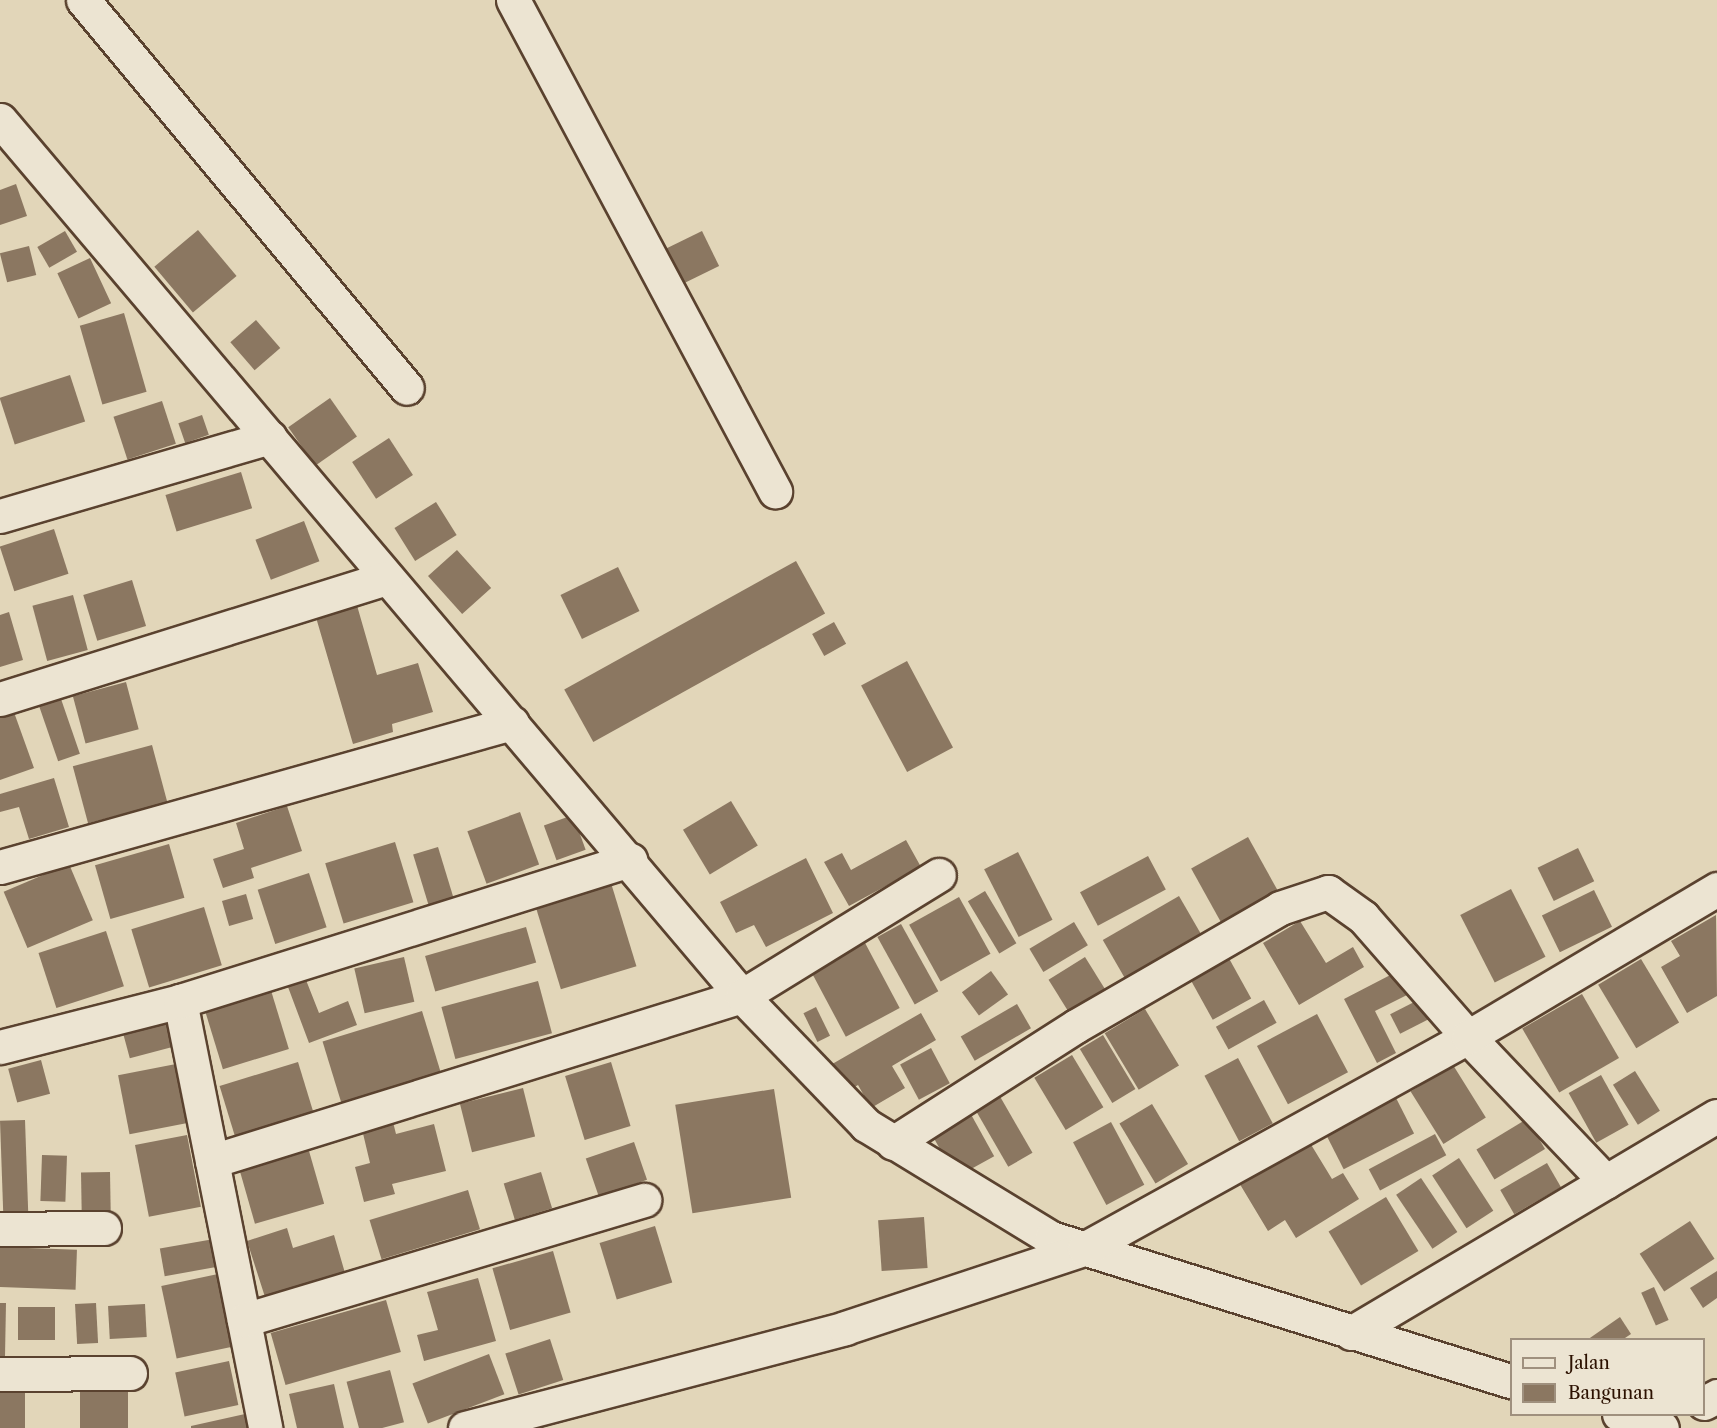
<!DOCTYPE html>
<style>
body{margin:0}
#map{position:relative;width:1717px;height:1428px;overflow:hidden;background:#e2d6b9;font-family:"Libre Caslon Text",serif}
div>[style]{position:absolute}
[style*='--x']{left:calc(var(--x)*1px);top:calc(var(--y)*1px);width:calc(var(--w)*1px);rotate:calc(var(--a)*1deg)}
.building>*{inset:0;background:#8b7761;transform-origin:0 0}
.roads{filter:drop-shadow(2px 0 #5a422f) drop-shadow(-2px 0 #5a422f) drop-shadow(0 2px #5a422f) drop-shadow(0 -2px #5a422f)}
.minor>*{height:33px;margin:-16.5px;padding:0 16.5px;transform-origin:16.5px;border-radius:16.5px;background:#ece4d2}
span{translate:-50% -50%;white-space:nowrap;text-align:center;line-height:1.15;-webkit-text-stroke:4.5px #ece4d2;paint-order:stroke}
.legend{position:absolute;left:1510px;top:1338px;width:195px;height:78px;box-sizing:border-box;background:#ece4d2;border:2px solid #9f907e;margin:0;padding:8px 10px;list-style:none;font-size:18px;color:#2c1101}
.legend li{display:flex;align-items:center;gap:12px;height:30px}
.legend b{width:30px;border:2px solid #9f907e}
</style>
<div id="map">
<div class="building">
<div style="clip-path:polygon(16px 184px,27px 216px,0 225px,0 190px)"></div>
<div style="left:198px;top:230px;width:60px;height:57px;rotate:50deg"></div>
<div style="left:65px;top:231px;width:24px;height:32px;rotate:60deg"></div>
<div style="left:702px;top:231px;width:39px;height:46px;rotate:64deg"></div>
<div style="left:29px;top:246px;width:30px;height:30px;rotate:76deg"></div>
<div style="left:90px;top:258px;width:50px;height:36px;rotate:65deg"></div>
<div style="left:124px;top:313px;width:82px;height:46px;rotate:74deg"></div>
<div style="left:256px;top:320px;width:37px;height:34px;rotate:49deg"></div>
<div style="left:70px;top:375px;width:49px;height:74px;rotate:72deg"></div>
<div style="left:330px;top:398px;width:47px;height:51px;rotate:55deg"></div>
<div style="left:162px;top:401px;width:45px;height:51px;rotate:72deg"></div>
<div style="left:202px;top:415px;width:21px;height:25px;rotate:71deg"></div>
<div style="left:389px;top:438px;width:44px;height:44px;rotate:57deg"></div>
<div style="left:241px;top:472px;width:38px;height:79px;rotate:73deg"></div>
<div style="left:436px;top:502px;width:39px;height:49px;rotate:58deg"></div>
<div style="left:304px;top:521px;width:43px;height:52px;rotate:69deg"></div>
<div style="left:54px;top:529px;width:47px;height:57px;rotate:72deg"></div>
<div style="left:457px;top:550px;width:51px;height:39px;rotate:48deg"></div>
<div style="left:796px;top:561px;width:60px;height:265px;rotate:61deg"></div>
<div style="left:618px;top:567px;width:49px;height:64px;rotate:64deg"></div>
<div style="left:132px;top:580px;width:48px;height:51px;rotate:73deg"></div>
<div style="left:73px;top:595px;width:57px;height:42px;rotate:75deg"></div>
<div style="clip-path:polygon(356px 602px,377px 675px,418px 663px,433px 712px,392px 724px,393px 732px,353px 744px,315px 614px)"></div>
<div style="clip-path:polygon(9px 612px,23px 660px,0 667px,0 615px)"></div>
<div style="left:834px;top:622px;width:25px;height:25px;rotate:61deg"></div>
<div style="left:907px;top:661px;width:98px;height:52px;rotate:62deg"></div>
<div style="left:126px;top:682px;width:49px;height:55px;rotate:75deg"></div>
<div style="left:61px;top:699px;width:58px;height:23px;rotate:71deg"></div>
<div style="clip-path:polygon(11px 704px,34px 768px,0 780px,0 708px)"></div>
<div style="left:152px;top:745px;width:59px;height:82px;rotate:75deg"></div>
<div style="clip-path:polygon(54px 778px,69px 827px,29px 839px,19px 807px,0 812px,0 794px)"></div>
<div style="left:731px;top:801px;width:52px;height:56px;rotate:59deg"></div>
<div style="clip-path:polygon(287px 806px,302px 851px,251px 868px,254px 878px,223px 888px,213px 859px,244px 849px,236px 823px)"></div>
<div style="left:520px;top:812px;width:56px;height:56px;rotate:70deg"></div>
<div style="left:573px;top:815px;width:37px;height:31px;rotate:70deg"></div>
<div style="left:1248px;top:837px;width:65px;height:65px;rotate:61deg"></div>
<div style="clip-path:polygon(906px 840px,921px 867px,849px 906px,824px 862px,842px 853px,851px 870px)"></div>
<div style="left:395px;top:842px;width:63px;height:73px;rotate:73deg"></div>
<div style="left:169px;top:844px;width:56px;height:77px;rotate:74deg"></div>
<div style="left:438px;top:847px;width:54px;height:26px;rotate:73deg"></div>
<div style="left:1578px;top:848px;width:37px;height:45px;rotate:64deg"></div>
<div style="left:1018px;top:852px;width:76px;height:38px;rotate:63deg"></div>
<div style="left:1148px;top:856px;width:38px;height:77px;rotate:62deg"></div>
<div style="clip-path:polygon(806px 858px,833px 913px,766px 947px,754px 925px,736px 933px,720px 902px)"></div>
<div style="left:69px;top:864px;width:61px;height:71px;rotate:67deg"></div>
<div style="left:309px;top:873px;width:57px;height:54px;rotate:72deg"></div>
<div style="left:611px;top:883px;width:87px;height:79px;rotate:73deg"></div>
<div style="left:1511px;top:889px;width:76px;height:57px;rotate:63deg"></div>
<div style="left:1594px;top:890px;width:41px;height:58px;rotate:64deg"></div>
<div style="left:985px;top:891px;width:61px;height:20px;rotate:59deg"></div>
<div style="left:246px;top:894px;width:26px;height:25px;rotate:74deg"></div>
<div style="left:1179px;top:896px;width:50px;height:88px;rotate:60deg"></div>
<div style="left:959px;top:897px;width:65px;height:57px;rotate:61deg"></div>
<div style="left:204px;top:907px;width:61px;height:76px;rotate:73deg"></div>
<div style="clip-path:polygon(1716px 915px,1717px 996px,1687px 1013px,1661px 967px,1680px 956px,1671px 941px)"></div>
<div style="clip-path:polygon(1300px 921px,1326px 963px,1353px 947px,1364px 967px,1299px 1005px,1263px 943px)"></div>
<div style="left:1074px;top:922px;width:27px;height:52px;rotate:59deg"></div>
<div style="left:901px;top:924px;width:77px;height:27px;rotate:61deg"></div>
<div style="left:526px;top:927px;width:37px;height:105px;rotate:74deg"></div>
<div style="left:106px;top:931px;width:58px;height:71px;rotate:72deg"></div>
<div style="left:864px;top:941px;width:76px;height:61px;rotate:62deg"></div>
<div style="left:1226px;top:953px;width:52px;height:44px;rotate:61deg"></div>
<div style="left:404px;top:957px;width:46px;height:51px;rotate:77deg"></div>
<div style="left:1085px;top:957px;width:40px;height:43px;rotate:58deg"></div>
<div style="left:1641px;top:959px;width:74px;height:50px;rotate:59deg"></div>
<div style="clip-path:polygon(1400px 970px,1411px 993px,1375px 1011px,1396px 1053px,1377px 1063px,1344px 999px)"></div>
<div style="left:991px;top:971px;width:29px;height:36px;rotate:54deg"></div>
<div style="clip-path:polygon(306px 980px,319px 1013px,348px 1001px,357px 1025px,309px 1043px,288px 987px)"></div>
<div style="left:538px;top:981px;width:54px;height:100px;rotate:75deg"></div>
<div style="left:269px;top:984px;width:68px;height:69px;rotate:73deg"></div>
<div style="left:1582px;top:994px;width:74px;height:69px;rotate:60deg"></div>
<div style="left:1424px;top:997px;width:22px;height:38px;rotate:63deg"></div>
<div style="left:1264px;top:1000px;width:26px;height:55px;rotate:61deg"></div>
<div style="left:1017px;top:1004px;width:28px;height:65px;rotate:60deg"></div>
<div style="left:816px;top:1007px;width:32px;height:14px;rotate:64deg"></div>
<div style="left:1145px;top:1009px;width:66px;height:47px;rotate:59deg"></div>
<div style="left:422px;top:1011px;width:65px;height:104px;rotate:73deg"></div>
<div style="clip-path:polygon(921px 1013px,936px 1040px,892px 1066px,905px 1088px,871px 1108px,858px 1085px,843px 1094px,827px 1067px)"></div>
<div style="left:1317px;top:1014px;width:66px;height:68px;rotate:62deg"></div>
<div style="left:169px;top:1023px;width:24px;height:47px;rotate:75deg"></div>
<div style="left:1103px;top:1035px;width:63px;height:27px;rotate:59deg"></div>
<div style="left:931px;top:1048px;width:40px;height:35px;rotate:62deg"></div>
<div style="left:1072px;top:1055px;width:61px;height:44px;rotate:59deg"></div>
<div style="left:1238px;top:1058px;width:74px;height:38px;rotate:62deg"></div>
<div style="left:41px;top:1060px;width:35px;height:34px;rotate:75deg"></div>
<div style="left:298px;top:1062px;width:52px;height:82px;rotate:73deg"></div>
<div style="left:611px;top:1062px;width:67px;height:48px;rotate:73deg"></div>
<div style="left:176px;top:1064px;width:60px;height:59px;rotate:79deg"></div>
<div style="left:1453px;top:1065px;width:62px;height:50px;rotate:58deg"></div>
<div style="left:1635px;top:1071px;width:47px;height:26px;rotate:58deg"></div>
<div style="left:1601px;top:1075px;width:57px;height:37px;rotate:61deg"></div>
<div style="left:523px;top:1088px;width:50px;height:65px;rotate:76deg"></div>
<div style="left:774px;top:1089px;width:110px;height:100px;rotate:81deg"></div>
<div style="left:998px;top:1093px;width:69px;height:28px;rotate:60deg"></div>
<div style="left:1395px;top:1096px;width:42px;height:79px;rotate:63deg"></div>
<div style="left:1152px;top:1104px;width:70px;height:38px;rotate:59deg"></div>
<div style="left:968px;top:1109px;width:54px;height:44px;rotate:61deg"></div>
<div style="clip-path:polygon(392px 1118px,396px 1134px,434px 1124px,446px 1171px,392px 1184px,395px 1194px,364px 1202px,355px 1167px,370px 1163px,361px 1125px)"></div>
<div style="left:1527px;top:1119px;width:35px;height:59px;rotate:59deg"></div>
<div style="left:25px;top:1120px;width:94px;height:25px;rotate:88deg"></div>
<div style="left:1111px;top:1122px;width:71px;height:43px;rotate:62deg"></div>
<div style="left:1435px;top:1134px;width:24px;height:75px;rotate:62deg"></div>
<div style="left:187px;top:1135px;width:73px;height:53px;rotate:79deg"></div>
<div style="clip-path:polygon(1307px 1138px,1332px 1179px,1343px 1173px,1359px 1199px,1296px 1238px,1285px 1220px,1268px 1231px,1238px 1181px)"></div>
<div style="left:634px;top:1142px;width:40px;height:51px;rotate:71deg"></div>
<div style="left:309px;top:1151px;width:55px;height:72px;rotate:74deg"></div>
<div style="left:42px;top:1155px;width:25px;height:46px;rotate:2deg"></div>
<div style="left:1459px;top:1158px;width:63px;height:32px;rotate:57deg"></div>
<div style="left:1547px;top:1163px;width:28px;height:54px;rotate:60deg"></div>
<div style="left:110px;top:1172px;width:39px;height:29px;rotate:89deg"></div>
<div style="left:541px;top:1172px;width:38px;height:39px;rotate:73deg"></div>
<div style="left:1421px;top:1178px;width:65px;height:30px;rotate:56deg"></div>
<div style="left:468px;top:1190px;width:41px;height:103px;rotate:73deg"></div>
<div style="left:1386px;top:1197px;width:63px;height:67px;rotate:59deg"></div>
<div style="left:924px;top:1217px;width:51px;height:46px;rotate:86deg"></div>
<div style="left:1690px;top:1221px;width:45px;height:60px;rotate:57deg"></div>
<div style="left:655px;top:1226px;width:59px;height:58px;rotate:73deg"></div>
<div style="clip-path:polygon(287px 1228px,293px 1248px,334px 1235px,345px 1273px,265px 1297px,247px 1241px)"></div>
<div style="left:214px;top:1239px;width:28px;height:55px;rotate:80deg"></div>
<div style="left:0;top:1247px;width:77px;height:40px;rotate:2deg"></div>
<div style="left:553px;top:1251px;width:64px;height:63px;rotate:74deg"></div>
<div style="clip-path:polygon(1717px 1271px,1717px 1298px,1703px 1308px,1690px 1288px)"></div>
<div style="left:218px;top:1274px;width:74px;height:58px;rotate:78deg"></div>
<div style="clip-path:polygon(478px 1278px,496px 1341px,424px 1361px,417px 1335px,438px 1330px,427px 1292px)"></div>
<div style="left:1654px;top:1287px;width:36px;height:14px;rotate:66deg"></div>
<div style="left:386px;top:1300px;width:54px;height:120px;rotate:74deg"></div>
<div style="clip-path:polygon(0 1303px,6px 1303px,5px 1356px,0 1356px)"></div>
<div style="left:96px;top:1303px;width:40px;height:21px;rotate:87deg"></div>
<div style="left:145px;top:1304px;width:33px;height:37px;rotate:87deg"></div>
<div style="left:18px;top:1307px;width:37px;height:33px"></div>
<div style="clip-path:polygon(1620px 1317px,1631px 1334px,1622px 1340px,1587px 1340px)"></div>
<div style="left:550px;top:1339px;width:43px;height:47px;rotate:72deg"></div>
<div style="left:489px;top:1354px;width:43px;height:82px;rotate:69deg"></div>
<div style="left:229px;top:1361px;width:45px;height:55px;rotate:78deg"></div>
<div style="left:390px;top:1370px;width:54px;height:45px;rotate:75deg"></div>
<div style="clip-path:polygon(334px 1384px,344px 1428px,297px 1428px,289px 1394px)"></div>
<div style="left:0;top:1386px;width:25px;height:42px"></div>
<div style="left:80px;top:1390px;width:48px;height:38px"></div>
<div style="clip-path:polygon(245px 1414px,248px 1428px,191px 1428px,191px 1426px)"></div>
</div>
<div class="roads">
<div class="minor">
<div style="--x:83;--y:0;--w:505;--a:50.14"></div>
<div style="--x:513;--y:0;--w:557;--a:61.92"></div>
<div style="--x:0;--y:120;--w:1148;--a:49.73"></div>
<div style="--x:742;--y:996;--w:179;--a:46.1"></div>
<div style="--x:866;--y:1125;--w:217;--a:31.4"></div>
<div style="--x:1051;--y:1238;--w:483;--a:17.3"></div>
<div style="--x:0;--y:516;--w:281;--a:-16.3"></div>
<div style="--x:0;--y:699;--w:405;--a:-17.4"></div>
<div style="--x:0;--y:867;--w:532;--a:-15.71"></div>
<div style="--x:180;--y:1001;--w:435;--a:78.7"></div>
<div style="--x:0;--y:1047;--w:186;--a:-14.3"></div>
<div style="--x:180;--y:1001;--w:472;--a:-17.4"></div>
<div style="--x:893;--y:1143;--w:217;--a:-32.6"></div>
<div style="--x:1076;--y:1026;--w:236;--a:-30"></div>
<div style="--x:1280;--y:908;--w:51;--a:-18.4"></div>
<div style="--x:1328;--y:892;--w:43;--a:35.5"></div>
<div style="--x:1363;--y:917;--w:159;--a:48.8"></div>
<div style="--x:1468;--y:1037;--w:200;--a:46.4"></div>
<div style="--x:212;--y:1161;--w:555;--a:-17.29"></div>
<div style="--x:742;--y:996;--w:231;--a:-31.6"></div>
<div style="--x:0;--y:1229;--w:104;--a:-0.6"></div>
<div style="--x:244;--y:1320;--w:418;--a:-16.7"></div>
<div style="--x:1351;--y:1333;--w:425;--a:-30.7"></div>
<div style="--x:0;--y:1374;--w:130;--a:-0.4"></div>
<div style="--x:1704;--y:1403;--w:15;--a:-28"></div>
<div style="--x:1619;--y:1414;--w:45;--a:18"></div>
<div style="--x:465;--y:1428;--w:393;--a:-14.7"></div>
<div style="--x:845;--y:1328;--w:252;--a:-18.3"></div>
<div style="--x:1084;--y:1249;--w:439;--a:-28.9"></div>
<div style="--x:1468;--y:1037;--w:290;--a:-30.7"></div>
</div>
</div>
<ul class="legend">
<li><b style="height:8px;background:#ece4d2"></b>Jalan</li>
<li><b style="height:16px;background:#8b7761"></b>Bangunan</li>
</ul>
</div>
